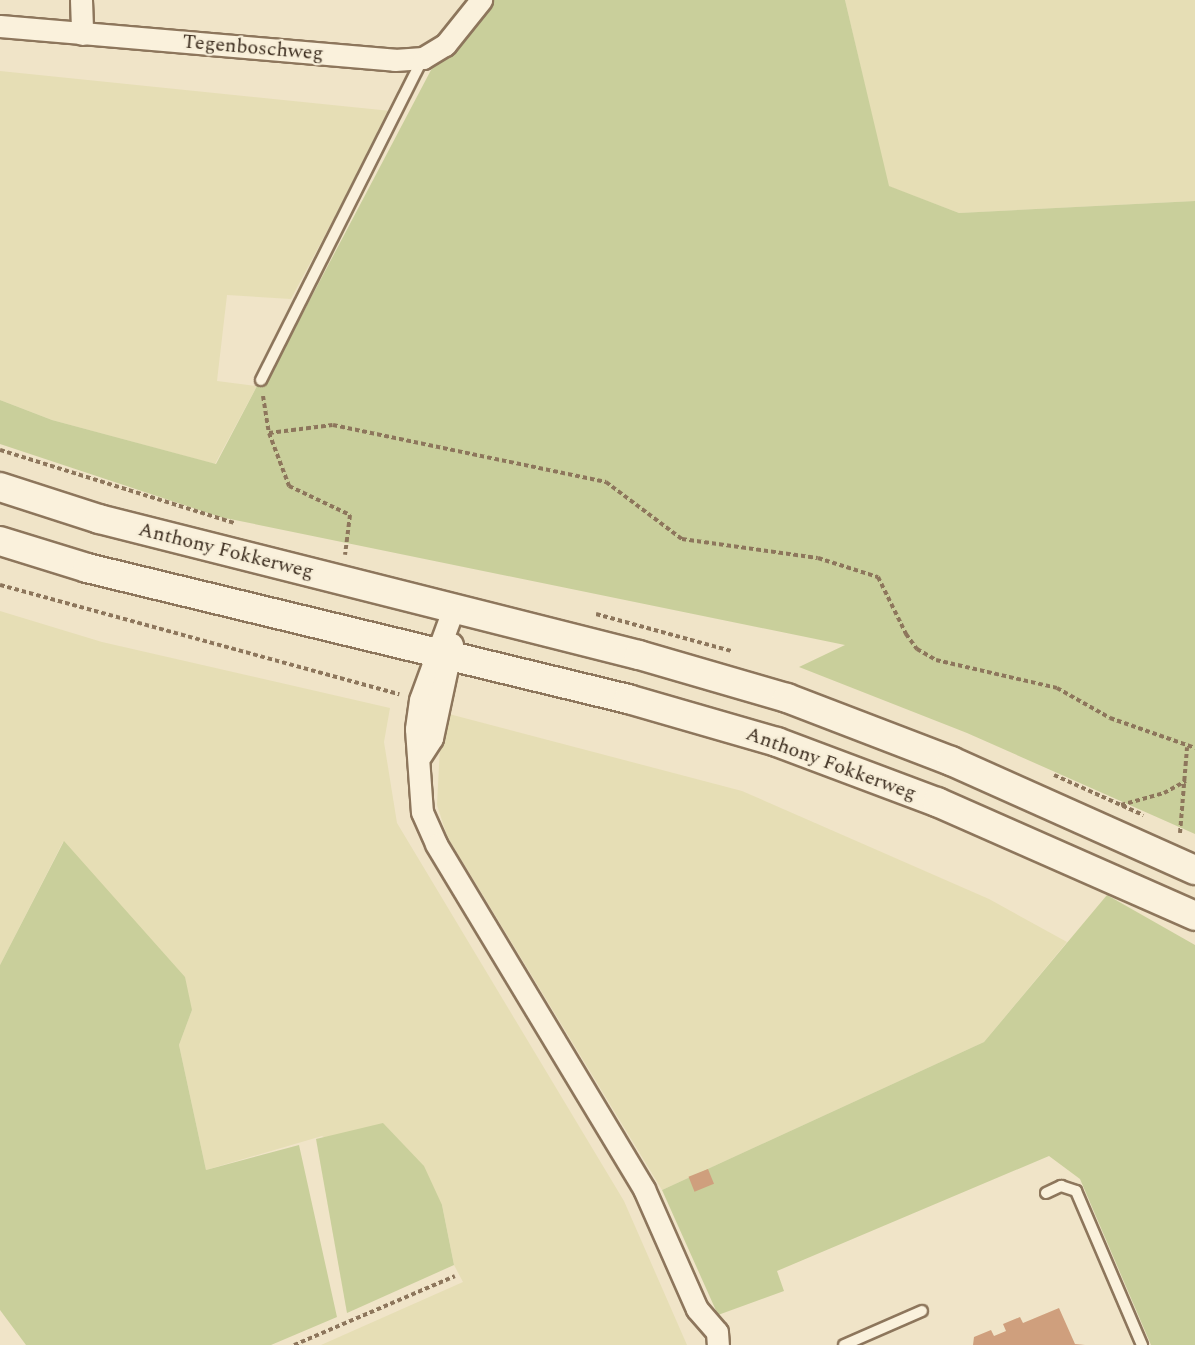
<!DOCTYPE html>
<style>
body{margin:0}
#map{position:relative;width:1195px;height:1345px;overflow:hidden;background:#f0e4c8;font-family:Spectral,serif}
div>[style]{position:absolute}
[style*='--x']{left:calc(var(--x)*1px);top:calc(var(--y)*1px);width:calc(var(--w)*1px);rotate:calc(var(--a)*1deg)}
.farmland>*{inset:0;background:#e6deb5}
.green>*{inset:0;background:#c9cf9b}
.building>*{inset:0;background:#cf9f7d;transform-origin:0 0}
.path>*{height:4px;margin-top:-2px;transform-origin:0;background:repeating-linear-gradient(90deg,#8d765c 0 4.5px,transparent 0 7.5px)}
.roads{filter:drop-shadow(2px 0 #8d765c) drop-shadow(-2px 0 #8d765c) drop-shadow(0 2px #8d765c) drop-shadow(0 -2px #8d765c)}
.service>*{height:10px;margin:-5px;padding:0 5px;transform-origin:5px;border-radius:5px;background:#faf1dc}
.minor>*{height:21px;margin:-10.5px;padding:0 10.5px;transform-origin:10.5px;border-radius:10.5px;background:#faf1dc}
.secondary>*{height:28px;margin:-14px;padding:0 14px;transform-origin:14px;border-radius:14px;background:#faf1dc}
span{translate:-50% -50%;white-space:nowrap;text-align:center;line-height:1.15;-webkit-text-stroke:4.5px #f7eed8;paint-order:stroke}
.street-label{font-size:20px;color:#3d2e20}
</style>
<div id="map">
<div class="farmland">
<div style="clip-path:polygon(845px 0,1195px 0,1195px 201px,959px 213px,888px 186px)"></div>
<div style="clip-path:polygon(0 71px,391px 111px,291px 299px,227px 295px,217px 381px,257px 386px,215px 464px,52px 420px,0 400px)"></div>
<div style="clip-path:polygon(0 611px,102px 642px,390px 708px,384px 742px,397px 823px,624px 1201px,687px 1345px,321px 1345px,463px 1282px,454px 1265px,442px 1205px,322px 1136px,206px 1170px,179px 1045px,192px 1010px,63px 842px,0 965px)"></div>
<div style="clip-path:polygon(449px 714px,742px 791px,989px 899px,1067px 942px,984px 1042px,662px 1190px,447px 836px,437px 805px,440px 747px)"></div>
</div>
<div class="green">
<div style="clip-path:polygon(491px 0,845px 0,889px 186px,959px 213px,1195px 201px,1195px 834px,967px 733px,799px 667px,845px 645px,220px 517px,0 444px,0 400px,52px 420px,216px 464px,257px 386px,264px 387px,431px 70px)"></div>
<div style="clip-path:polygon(64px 841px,185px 977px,192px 1010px,179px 1045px,206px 1170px,299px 1145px,337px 1317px,271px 1345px,26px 1345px,0 1310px,0 965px)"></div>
<div style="clip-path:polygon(1107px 895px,1195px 945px,1195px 1345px,1151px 1345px,1080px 1179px,1049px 1156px,777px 1271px,784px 1291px,718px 1315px,662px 1190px,984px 1042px)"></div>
<div style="clip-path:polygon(383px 1123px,424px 1166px,442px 1205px,454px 1265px,347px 1313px,316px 1139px)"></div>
</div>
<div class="building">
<div style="left:708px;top:1169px;width:16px;height:21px;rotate:68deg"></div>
<div style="clip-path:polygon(1059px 1308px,1075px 1344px,1085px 1345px,973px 1345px,974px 1337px,991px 1330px,994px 1336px,1006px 1331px,1003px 1324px,1020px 1317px,1023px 1323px)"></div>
</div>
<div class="path">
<div style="--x:263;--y:396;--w:37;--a:81"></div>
<div style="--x:269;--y:433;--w:64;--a:-7.1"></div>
<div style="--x:333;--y:425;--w:279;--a:11.8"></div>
<div style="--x:606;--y:482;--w:95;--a:36.9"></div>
<div style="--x:682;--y:539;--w:137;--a:8"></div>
<div style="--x:818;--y:558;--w:63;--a:17.6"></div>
<div style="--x:878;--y:577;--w:64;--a:63.8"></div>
<div style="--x:906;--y:634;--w:19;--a:54"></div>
<div style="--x:917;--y:649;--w:22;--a:30"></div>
<div style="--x:936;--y:660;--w:124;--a:13"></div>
<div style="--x:1057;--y:688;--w:61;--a:29.5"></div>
<div style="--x:1110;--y:718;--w:90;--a:19.4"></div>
<div style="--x:269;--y:433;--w:57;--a:69.3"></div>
<div style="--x:289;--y:486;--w:68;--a:25.4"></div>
<div style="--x:350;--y:515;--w:40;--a:97.1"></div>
<div style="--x:0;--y:450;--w:245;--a:17.3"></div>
<div style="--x:0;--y:585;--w:414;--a:15.3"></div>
<div style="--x:596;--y:614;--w:140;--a:15.3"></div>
<div style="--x:1054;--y:775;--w:98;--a:24.2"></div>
<div style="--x:1121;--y:805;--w:45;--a:-15.6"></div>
<div style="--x:1164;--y:793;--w:25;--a:-29"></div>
<div style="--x:1180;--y:833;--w:86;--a:-85.3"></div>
<div style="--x:294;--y:1345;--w:175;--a:-23.2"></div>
</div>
<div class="roads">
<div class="service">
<div style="--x:261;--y:380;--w:360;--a:-63.3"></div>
<div style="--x:1046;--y:1193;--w:17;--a:-25"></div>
<div style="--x:1061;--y:1186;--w:16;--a:18"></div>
<div style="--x:1076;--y:1191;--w:168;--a:66.8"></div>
<div style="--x:844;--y:1345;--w:85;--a:-23.6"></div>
</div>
<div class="minor">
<div style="--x:81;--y:0;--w:34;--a:88"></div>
<div style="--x:0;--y:26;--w:396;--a:4.9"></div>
<div style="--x:395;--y:60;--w:28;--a:-4"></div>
<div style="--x:423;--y:58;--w:26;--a:-31"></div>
<div style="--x:445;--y:45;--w:58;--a:-51.3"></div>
<div style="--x:454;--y:607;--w:99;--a:110.1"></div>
<div style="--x:420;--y:700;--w:29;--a:98"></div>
<div style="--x:416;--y:729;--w:83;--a:85.9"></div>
<div style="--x:422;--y:812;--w:35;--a:66"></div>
<div style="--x:436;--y:844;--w:403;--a:58.9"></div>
<div style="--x:644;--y:1189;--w:131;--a:66.2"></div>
<div style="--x:697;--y:1309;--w:30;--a:49"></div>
<div style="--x:717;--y:1332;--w:13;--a:86"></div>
<div style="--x:421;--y:755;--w:20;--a:-57"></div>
<div style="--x:432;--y:738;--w:96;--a:-78"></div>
</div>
<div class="secondary">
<div style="--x:0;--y:487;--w:104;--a:17.9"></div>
<div style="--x:99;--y:519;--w:557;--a:14.14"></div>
<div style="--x:639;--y:655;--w:154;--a:16.2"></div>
<div style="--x:787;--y:698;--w:176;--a:21"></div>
<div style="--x:951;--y:761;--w:267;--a:24.1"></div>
<div style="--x:0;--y:541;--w:91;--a:17.2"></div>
<div style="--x:87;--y:568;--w:557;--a:13.61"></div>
<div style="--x:628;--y:699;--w:155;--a:16.1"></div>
<div style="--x:777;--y:742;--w:171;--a:20.6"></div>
<div style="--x:937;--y:802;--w:282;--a:23.8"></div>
</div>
</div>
<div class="street-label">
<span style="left:253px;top:48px;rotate:5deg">Tegenboschweg</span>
<span style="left:226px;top:551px;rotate:14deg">Anthony Fokkerweg</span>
<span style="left:831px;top:764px;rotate:20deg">Anthony Fokkerweg</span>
</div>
</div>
